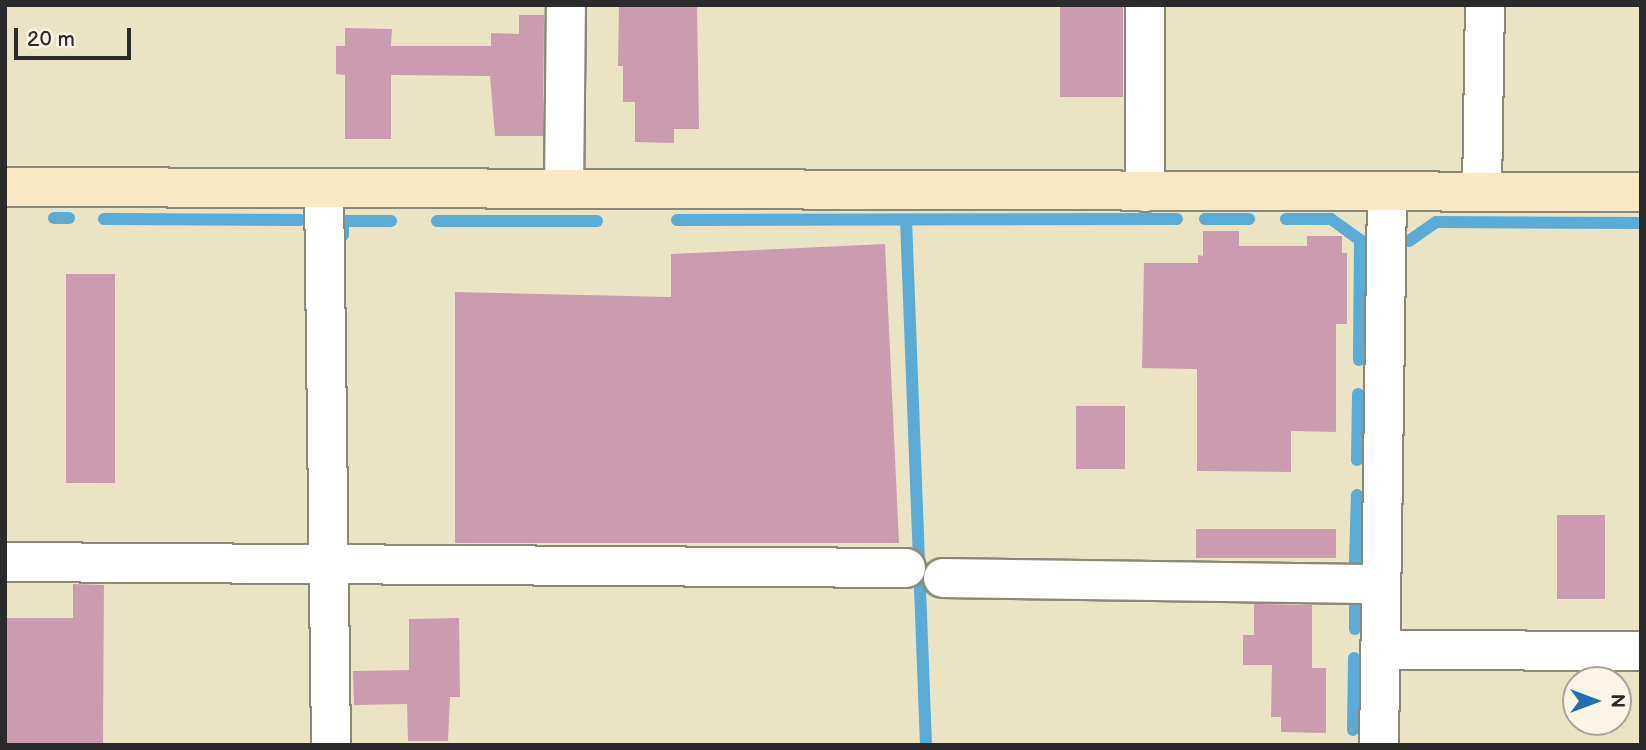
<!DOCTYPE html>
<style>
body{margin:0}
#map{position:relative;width:1646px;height:750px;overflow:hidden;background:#eae4c4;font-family:"Balsamiq Sans",sans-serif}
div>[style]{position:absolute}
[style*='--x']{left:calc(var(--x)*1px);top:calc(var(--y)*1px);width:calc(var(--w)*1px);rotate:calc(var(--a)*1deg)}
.stream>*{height:12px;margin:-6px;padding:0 6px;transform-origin:6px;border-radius:6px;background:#5aabd5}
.building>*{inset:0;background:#cb9caf;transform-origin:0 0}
.roads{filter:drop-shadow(2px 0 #8a8878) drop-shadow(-2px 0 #8a8878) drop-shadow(0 2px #8a8878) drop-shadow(0 -2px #8a8878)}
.street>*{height:38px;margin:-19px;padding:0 19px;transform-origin:19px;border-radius:19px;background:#fff}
.secondary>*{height:38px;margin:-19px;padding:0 19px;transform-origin:19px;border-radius:19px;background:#fae7c3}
span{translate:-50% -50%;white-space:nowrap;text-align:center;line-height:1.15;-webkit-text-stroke:5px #fcf5e5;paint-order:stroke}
.frame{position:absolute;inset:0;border:7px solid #2b2b2b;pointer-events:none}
.north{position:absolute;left:1562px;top:666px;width:70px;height:70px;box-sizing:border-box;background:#fcf5e5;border:2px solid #a8a49b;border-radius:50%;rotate:90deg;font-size:19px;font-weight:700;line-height:28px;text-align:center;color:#2b2b2b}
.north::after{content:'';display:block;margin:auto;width:24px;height:32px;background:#1f6fb2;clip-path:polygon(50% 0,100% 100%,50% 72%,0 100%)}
.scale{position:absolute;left:14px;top:28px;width:117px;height:32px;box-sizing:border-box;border:4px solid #2b2b2b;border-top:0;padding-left:9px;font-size:21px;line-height:24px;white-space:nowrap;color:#2b2b2b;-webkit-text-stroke:5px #fcf5e5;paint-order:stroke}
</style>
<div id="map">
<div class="stream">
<div style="--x:54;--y:218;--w:15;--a:0"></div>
<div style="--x:104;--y:219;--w:196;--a:0.3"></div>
<div style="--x:1205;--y:219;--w:44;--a:0"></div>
<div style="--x:1286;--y:219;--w:45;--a:0"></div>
<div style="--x:1331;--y:219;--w:36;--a:36"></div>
<div style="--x:1360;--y:240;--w:120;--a:90.5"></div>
<div style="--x:677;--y:220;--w:500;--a:-0.11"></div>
<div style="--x:906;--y:220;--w:525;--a:87.82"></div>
<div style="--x:437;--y:221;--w:160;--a:0"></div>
<div style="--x:343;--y:235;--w:14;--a:-90"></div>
<div style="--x:343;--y:221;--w:48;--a:0"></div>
<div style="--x:1409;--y:241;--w:33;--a:-35"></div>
<div style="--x:1436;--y:222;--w:205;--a:0.3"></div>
<div style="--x:1357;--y:460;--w:66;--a:-89.1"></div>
<div style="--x:1355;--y:562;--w:67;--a:-88.3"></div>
<div style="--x:1355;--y:598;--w:31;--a:90"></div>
<div style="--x:1353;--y:730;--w:72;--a:-89.2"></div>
</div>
<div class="building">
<div style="clip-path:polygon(619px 5px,697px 5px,699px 129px,674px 129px,674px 143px,635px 142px,635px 102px,623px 102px,623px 66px,618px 66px)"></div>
<div style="left:1060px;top:5px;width:63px;height:92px"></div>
<div style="clip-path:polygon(519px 15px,544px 15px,543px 136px,495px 136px,490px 76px,391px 75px,391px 139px,345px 139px,345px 75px,336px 74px,336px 46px,345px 46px,345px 28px,392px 29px,391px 46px,491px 46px,491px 33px,519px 34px)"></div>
<div style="clip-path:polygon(1203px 231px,1239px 231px,1239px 246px,1307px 246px,1307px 236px,1342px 236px,1342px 253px,1347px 253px,1347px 324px,1336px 324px,1336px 432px,1291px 431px,1291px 472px,1197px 471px,1197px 369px,1142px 368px,1144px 263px,1198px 263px,1198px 255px,1203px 256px)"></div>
<div style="clip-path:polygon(885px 244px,899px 543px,455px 543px,455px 292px,671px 297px,671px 254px)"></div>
<div style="left:66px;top:274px;width:49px;height:209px"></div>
<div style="left:1076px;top:406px;width:49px;height:63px"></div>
<div style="left:1557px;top:515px;width:48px;height:84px"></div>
<div style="left:1196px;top:529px;width:140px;height:29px"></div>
<div style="clip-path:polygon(73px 584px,104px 585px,103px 745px,5px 745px,5px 618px,73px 618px)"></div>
<div style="clip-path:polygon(1254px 604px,1312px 605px,1312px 668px,1326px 668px,1326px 733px,1281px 732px,1281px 717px,1271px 717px,1272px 665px,1243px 665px,1243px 635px,1254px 635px)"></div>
<div style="clip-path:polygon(459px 618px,460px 697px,450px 697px,448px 741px,408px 741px,407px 704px,354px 705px,353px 671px,409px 670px,409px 619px)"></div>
</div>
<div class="roads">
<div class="street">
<div style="--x:324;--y:188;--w:557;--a:89.28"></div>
<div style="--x:564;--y:189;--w:184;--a:-89.4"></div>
<div style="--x:1145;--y:192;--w:187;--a:-90"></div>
<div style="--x:1482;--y:192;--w:187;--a:-89.1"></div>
<div style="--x:5;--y:562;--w:901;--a:0.38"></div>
<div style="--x:943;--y:578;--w:438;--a:0.8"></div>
<div style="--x:1380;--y:650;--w:261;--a:0.2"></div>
<div style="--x:1379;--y:745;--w:553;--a:-89.17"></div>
</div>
<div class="secondary">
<div style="--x:5;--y:187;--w:1636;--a:0.18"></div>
</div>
</div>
<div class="frame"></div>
<div class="north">N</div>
<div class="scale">20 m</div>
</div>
